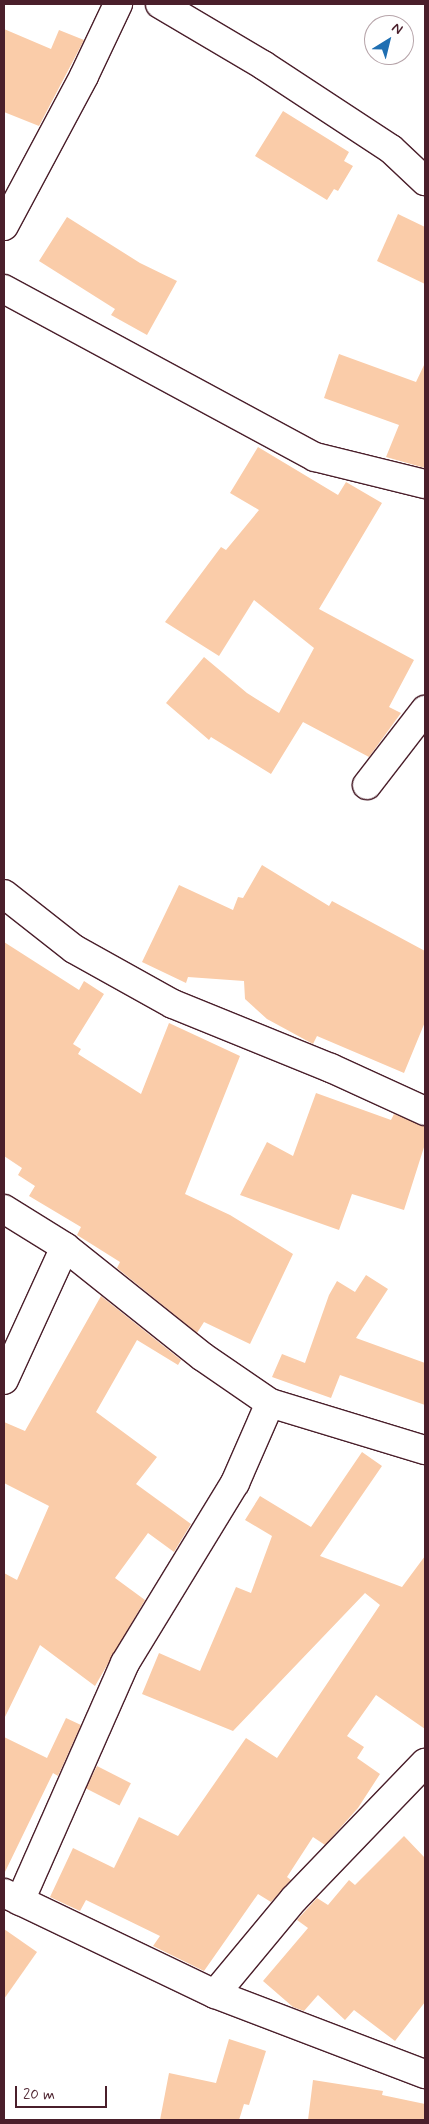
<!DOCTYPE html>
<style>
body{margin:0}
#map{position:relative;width:429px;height:2124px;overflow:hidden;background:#fff;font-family:Mynerve,sans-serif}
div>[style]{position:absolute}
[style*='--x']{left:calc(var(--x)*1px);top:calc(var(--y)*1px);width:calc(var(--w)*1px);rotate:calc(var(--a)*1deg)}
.building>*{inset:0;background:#facca9;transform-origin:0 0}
.roads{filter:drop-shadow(1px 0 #4a1f2b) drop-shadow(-1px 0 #4a1f2b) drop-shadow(0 1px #4a1f2b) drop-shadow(0 -1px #4a1f2b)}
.minor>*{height:28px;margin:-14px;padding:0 14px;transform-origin:14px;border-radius:14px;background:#fff}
span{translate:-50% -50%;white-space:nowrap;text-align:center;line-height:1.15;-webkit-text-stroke:4px #fff;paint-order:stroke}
.frame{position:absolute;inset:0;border:5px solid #4a1f2b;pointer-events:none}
.north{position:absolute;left:364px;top:15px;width:50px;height:50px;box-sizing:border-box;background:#fff;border:1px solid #b7a5aa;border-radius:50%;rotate:36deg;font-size:14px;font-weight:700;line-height:20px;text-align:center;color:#4a1f2b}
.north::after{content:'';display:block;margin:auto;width:18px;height:22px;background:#1f6fb2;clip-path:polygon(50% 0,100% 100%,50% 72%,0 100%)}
.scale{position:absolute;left:15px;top:2086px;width:92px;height:22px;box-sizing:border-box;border:2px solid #4a1f2b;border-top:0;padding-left:6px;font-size:15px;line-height:18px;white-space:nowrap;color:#4a1f2b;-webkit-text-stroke:4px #fff;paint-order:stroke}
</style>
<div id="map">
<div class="building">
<div style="clip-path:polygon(4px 29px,51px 49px,59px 30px,84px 40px,39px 126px,4px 112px)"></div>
<div style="clip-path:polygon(283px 111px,349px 152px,344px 161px,353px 166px,338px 191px,334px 189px,327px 200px,255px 156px)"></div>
<div style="clip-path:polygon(398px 214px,425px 227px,425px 284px,377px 261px)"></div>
<div style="clip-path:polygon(67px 217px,140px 263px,177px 281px,147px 335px,111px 315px,115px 309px,39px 261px)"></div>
<div style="clip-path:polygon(339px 354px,416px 382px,425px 363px,425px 468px,386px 457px,399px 425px,324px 398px)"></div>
<div style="clip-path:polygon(258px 447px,338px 495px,346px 482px,382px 503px,319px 609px,414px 660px,389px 707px,401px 713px,369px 757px,303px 722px,271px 774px,211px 737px,209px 740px,166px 703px,204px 657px,247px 693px,279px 713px,314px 648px,254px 600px,219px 656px,165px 622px,221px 547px,226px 550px,259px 510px,230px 493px)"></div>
<div style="clip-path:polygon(262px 865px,329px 906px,332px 901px,425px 951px,425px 1022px,404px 1073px,317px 1036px,313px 1044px,267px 1019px,245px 999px,244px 981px,188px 977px,186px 983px,142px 962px,179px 885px,233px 910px,238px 897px,243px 898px)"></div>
<div style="clip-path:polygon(4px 942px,79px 990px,84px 981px,104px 994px,73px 1044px,81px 1049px,78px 1054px,141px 1094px,169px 1023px,240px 1056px,185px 1194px,230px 1215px,293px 1254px,250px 1344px,204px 1322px,197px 1333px,117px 1268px,120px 1262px,77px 1235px,81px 1227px,29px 1196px,35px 1186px,18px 1175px,22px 1168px,4px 1156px)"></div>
<div style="clip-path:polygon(316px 1093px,391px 1120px,394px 1114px,425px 1126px,425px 1144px,404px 1210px,352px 1194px,339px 1230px,240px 1195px,267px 1142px,293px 1156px)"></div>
<div style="clip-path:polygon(366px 1275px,388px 1289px,356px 1338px,425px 1363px,425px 1405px,340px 1375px,331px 1398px,272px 1377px,282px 1354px,305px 1363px,329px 1295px,337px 1281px,355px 1292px)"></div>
<div style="clip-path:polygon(101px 1296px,181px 1360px,178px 1365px,137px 1340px,96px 1412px,157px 1457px,136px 1484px,191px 1524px,174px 1552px,148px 1533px,115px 1578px,145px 1600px,95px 1686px,40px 1645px,4px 1719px,4px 1573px,17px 1580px,49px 1506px,4px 1483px,4px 1422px,25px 1431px)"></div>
<div style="clip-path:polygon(362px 1452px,382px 1466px,320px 1556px,402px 1587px,425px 1556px,425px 1729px,376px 1695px,347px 1736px,364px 1747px,357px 1758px,380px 1774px,358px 1808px,325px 1845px,313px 1837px,287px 1877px,291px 1880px,271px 1902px,258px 1894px,204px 1971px,153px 1946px,160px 1936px,86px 1900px,80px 1911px,50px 1897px,73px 1848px,114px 1868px,139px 1817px,178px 1836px,246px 1738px,277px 1758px,380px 1605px,365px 1593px,233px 1731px,142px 1694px,159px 1653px,200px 1671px,236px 1587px,251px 1593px,272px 1536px,245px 1520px,260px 1496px,311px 1527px)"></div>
<div style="clip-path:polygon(66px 1718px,81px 1725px,58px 1776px,53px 1773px,4px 1874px,4px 1737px,47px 1758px)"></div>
<div style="left:97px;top:1766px;width:38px;height:25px;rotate:27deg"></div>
<div style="clip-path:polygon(404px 1836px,425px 1858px,425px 2002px,395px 2041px,354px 2010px,345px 2020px,318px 1995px,304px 2011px,293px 2007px,263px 1981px,308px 1928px,297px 1920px,317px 1898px,328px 1905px,349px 1880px,355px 1885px)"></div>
<div style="clip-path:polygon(4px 1929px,37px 1952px,4px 1999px)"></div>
<div style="clip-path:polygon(229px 2039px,266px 2051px,249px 2105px,244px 2104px,239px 2120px,160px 2120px,169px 2073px,216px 2083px)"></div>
<div style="clip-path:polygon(313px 2080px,383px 2091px,382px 2095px,425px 2104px,425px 2120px,308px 2120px)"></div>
</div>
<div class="roads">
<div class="minor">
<div style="--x:160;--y:4;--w:120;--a:30.6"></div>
<div style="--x:263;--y:65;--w:153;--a:33.3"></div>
<div style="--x:391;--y:149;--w:47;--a:43.3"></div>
<div style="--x:4;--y:226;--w:170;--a:-61.9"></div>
<div style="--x:84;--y:76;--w:80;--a:-64.7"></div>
<div style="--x:4;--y:289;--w:353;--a:28.4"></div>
<div style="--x:315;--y:457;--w:113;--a:13.8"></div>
<div style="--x:367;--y:785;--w:95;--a:-52.3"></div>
<div style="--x:4;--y:894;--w:89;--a:38.2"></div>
<div style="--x:74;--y:949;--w:113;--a:29.1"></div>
<div style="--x:173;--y:1004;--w:170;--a:22.1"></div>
<div style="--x:331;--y:1068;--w:103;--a:24.6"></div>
<div style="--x:4;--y:1209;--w:72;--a:31.9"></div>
<div style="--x:65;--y:1247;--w:176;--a:38.6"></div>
<div style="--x:203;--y:1357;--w:81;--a:34.5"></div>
<div style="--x:270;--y:1403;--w:162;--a:16.9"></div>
<div style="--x:4;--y:1380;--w:146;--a:-65.4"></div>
<div style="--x:4;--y:1893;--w:234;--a:25.6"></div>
<div style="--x:215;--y:1994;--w:225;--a:20.9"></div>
<div style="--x:20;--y:1901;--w:260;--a:-66.2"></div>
<div style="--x:125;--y:1663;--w:211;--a:-58.6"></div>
<div style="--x:235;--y:1483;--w:87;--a:-66.4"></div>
<div style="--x:215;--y:1994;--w:124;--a:-50.3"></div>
<div style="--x:294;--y:1899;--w:189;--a:-46.1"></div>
</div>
</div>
<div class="frame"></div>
<div class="north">N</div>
<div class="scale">20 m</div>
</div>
